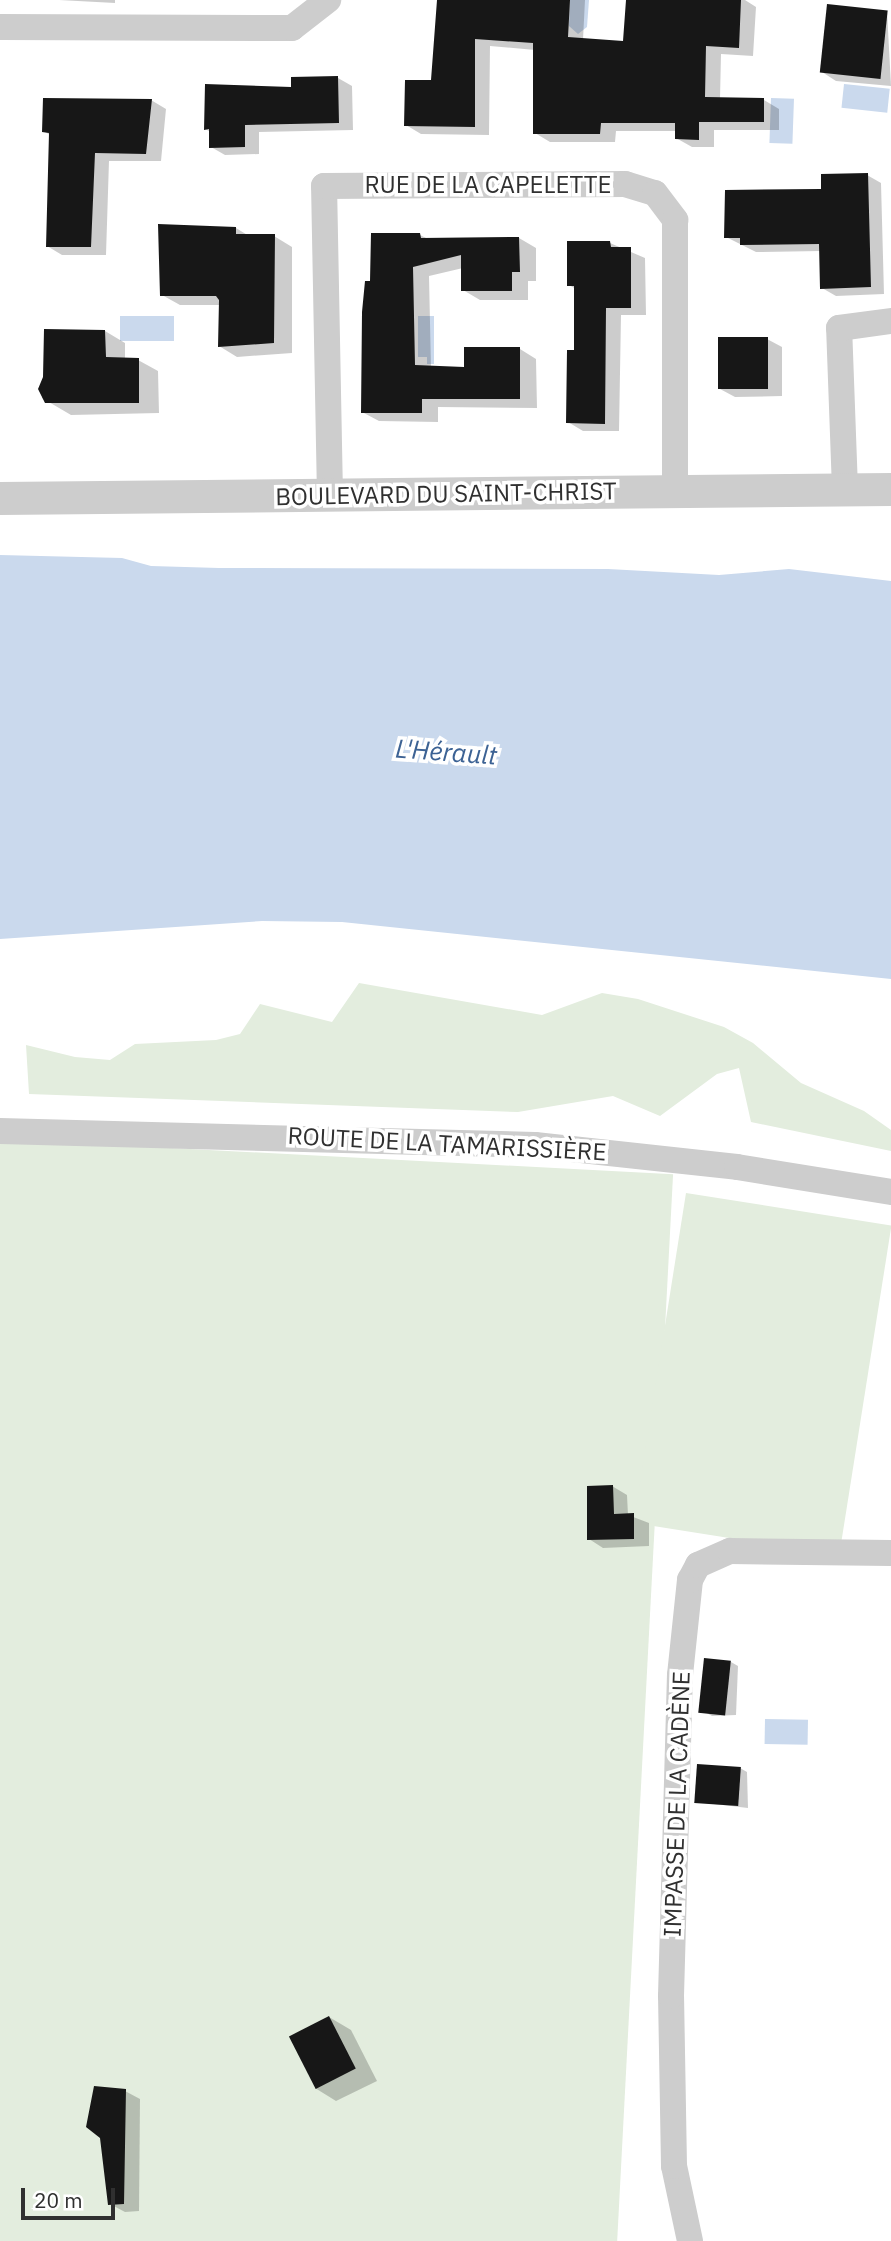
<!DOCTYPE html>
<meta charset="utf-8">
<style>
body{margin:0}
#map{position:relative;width:891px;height:2241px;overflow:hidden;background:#fff;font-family:"IBM Plex Sans",sans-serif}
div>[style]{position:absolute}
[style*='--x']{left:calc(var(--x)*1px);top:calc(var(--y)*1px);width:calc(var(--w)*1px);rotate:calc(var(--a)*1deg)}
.green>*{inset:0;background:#e3edde;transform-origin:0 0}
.water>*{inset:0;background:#cad9ed;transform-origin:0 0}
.shadow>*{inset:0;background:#0003}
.building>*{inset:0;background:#171717;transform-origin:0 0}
.minor>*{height:26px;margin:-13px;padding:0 13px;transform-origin:13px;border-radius:13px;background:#cdcdcd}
.tertiary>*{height:33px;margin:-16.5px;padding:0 16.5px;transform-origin:16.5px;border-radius:16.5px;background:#cdcdcd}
span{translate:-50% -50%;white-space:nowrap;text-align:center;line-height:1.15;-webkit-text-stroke:7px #fff;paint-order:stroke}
.street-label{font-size:24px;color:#303030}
.water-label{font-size:26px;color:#3c6294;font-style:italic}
.scale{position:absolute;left:21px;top:2188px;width:94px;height:32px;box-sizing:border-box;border:4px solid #303030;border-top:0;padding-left:9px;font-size:21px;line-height:24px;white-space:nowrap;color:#303030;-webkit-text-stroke:5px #fff;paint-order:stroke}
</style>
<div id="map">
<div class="green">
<div style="clip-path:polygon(359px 983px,542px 1015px,602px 993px,638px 999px,724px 1027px,753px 1043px,801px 1083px,864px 1111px,891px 1130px,891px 1151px,751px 1122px,739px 1068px,717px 1074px,660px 1116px,613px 1096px,518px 1112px,29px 1094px,26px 1045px,75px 1057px,110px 1060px,135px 1044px,216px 1040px,240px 1034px,260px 1004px,332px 1022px)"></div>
<div style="left:0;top:1139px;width:674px;height:1102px;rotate:3deg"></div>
<div style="left:686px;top:1193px;width:208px;height:334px;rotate:9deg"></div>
</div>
<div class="water">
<div style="clip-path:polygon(570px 0,589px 0,587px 27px,578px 34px,569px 26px)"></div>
<div style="left:844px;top:84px;width:46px;height:24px;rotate:6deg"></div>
<div style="left:771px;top:98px;width:23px;height:45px;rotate:2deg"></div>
<div style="left:120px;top:316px;width:54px;height:25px"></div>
<div style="clip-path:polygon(418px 316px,434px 316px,434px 364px,427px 364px,427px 357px,418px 357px)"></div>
<div style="clip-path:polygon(0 555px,122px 558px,151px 566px,219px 568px,608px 569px,719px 575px,789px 569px,891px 581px,891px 979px,342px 922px,262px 921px,0 939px)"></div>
<div style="left:765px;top:1719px;width:43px;height:25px;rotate:1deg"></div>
</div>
<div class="shadow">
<div style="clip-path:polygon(59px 0,115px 0,115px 3px)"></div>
<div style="clip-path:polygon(439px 0,585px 0,583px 40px,625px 43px,628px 0,745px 0,756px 7px,753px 56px,721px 54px,720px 99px,764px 100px,779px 109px,779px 130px,714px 130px,714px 147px,692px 147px,676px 138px,677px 131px,616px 131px,615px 142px,550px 142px,535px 133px,535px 50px,490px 46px,489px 135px,421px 134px,406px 125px,432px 82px)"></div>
<div style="clip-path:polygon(887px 11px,891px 86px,836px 81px,822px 72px)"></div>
<div style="clip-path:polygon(338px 78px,352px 86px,353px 130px,259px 132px,259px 154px,225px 155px,211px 147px,211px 132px,205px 129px)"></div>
<div style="clip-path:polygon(151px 100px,166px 109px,161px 161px,109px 161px,106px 255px,62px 255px,47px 246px,50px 135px,44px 131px)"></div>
<div style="clip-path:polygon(867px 175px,881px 183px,884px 294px,836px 296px,822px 288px,821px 251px,756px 252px,726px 237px)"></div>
<div style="clip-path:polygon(236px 228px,249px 236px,274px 236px,292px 247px,292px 353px,237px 357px,219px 346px,221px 305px,180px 305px,162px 295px)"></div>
<div style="clip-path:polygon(420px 235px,428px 239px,519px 238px,536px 248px,536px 281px,528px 281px,528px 300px,480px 300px,463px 290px,463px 268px,429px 276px,431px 368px,465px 369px,520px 349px,536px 359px,537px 408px,438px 407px,438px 422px,379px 421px,362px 412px,372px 283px)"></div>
<div style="clip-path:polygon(610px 243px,645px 258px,646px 315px,621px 315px,619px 431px,583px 431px,568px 422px,576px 352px,576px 289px,569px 285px)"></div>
<div style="clip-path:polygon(105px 331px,125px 343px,125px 359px,138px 360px,158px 371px,159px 413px,71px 415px,42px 398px,45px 377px)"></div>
<div style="clip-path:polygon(767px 339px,782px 347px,782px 396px,735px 397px,720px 389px)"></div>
<div style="clip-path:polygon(612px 1486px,627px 1495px,628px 1515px,649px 1523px,649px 1546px,603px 1548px,589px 1539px)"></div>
<div style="clip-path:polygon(731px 1662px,738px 1666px,736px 1715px,712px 1716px,705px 1712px)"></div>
<div style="clip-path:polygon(740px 1768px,747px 1772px,748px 1808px,697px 1802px)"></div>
<div style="clip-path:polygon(329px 2017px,351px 2030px,377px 2081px,336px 2101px,315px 2088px)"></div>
<div style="clip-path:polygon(125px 2091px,140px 2099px,139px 2211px,125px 2212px,110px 2204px)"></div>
</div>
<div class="building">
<div style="clip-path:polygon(437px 0,570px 0,568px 37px,623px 41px,626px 0,741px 0,739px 48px,706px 46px,705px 97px,764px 98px,764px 122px,699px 122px,699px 140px,675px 139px,675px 123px,601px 123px,600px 134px,533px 134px,533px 43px,475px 39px,475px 127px,404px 126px,405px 80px,431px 80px)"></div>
<div style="left:827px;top:4px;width:61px;height:69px;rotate:6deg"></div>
<div style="clip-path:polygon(338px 76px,339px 123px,245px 125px,245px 147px,209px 148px,209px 129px,204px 130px,205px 84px,291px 87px,291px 77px)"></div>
<div style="clip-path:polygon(43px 98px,152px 99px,146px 154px,95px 153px,91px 247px,46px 247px,49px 133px,42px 132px)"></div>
<div style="clip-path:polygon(868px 173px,871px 287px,820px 289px,819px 244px,740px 245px,740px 238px,724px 238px,725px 190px,821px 189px,821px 174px)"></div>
<div style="clip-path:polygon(158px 224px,236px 227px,236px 234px,275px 234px,274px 343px,218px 347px,219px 300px,216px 296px,160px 296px)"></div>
<div style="clip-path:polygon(371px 233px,420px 233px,421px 238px,519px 237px,520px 272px,512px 272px,512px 291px,461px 291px,461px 255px,413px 267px,415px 365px,464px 367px,464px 347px,520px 347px,520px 399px,422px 399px,422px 413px,361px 413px,362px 312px,365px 281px,370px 281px)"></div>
<div style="clip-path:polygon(567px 241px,610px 241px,611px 247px,631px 247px,631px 308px,606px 308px,605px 424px,566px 423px,567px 350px,574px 350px,574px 286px,567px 286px)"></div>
<div style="clip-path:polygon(44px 329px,105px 330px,106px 357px,139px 358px,139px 403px,45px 403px,38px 389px,43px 377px)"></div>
<div style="left:768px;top:337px;width:52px;height:50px;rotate:90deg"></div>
<div style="clip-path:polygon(613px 1485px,614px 1514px,634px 1513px,634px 1539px,587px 1540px,587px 1486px)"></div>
<div style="left:704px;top:1658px;width:27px;height:55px;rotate:6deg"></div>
<div style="left:697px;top:1764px;width:44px;height:39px;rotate:4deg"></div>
<div style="left:329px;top:2016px;width:59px;height:45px;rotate:63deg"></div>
<div style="clip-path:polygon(94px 2086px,126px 2089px,124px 2204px,108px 2205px,100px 2138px,86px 2127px)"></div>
</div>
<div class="minor">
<div style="--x:0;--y:27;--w:292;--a:0.2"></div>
<div style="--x:292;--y:28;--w:46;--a:-37.9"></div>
<div style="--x:845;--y:489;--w:161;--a:-92.1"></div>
<div style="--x:839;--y:328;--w:52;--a:-7.7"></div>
<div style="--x:330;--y:496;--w:310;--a:-91.1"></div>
<div style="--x:324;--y:186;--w:301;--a:-0.4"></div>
<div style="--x:625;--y:184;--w:31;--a:17"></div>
<div style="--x:655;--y:193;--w:34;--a:53"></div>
<div style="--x:675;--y:220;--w:271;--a:90"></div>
<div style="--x:0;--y:1131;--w:535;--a:1.5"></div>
<div style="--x:535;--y:1145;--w:203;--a:6.2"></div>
<div style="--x:737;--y:1167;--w:156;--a:9.2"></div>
<div style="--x:690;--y:2241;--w:77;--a:-102"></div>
<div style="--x:674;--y:2166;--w:170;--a:-91"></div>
<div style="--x:671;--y:1996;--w:321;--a:-88.4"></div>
<div style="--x:680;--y:1675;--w:96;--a:-84"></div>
<div style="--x:690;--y:1580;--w:17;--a:-62"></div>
<div style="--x:698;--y:1565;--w:35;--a:-24"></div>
<div style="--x:730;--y:1551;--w:161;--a:0.7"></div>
</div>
<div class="tertiary">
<div style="--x:0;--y:498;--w:891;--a:-0.58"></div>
</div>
<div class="street-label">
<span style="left:488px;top:185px">RUE DE LA CAPELETTE</span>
<span style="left:446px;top:494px;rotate:-1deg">BOULEVARD DU SAINT-CHRIST</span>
<span style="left:447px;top:1144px;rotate:3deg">ROUTE DE LA TAMARISSIÈRE</span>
<span style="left:677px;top:1804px;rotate:-88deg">IMPASSE DE LA CADÈNE</span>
</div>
<div class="water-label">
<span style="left:446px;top:752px;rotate:4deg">L'Hérault</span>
</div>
<div class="scale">20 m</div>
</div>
